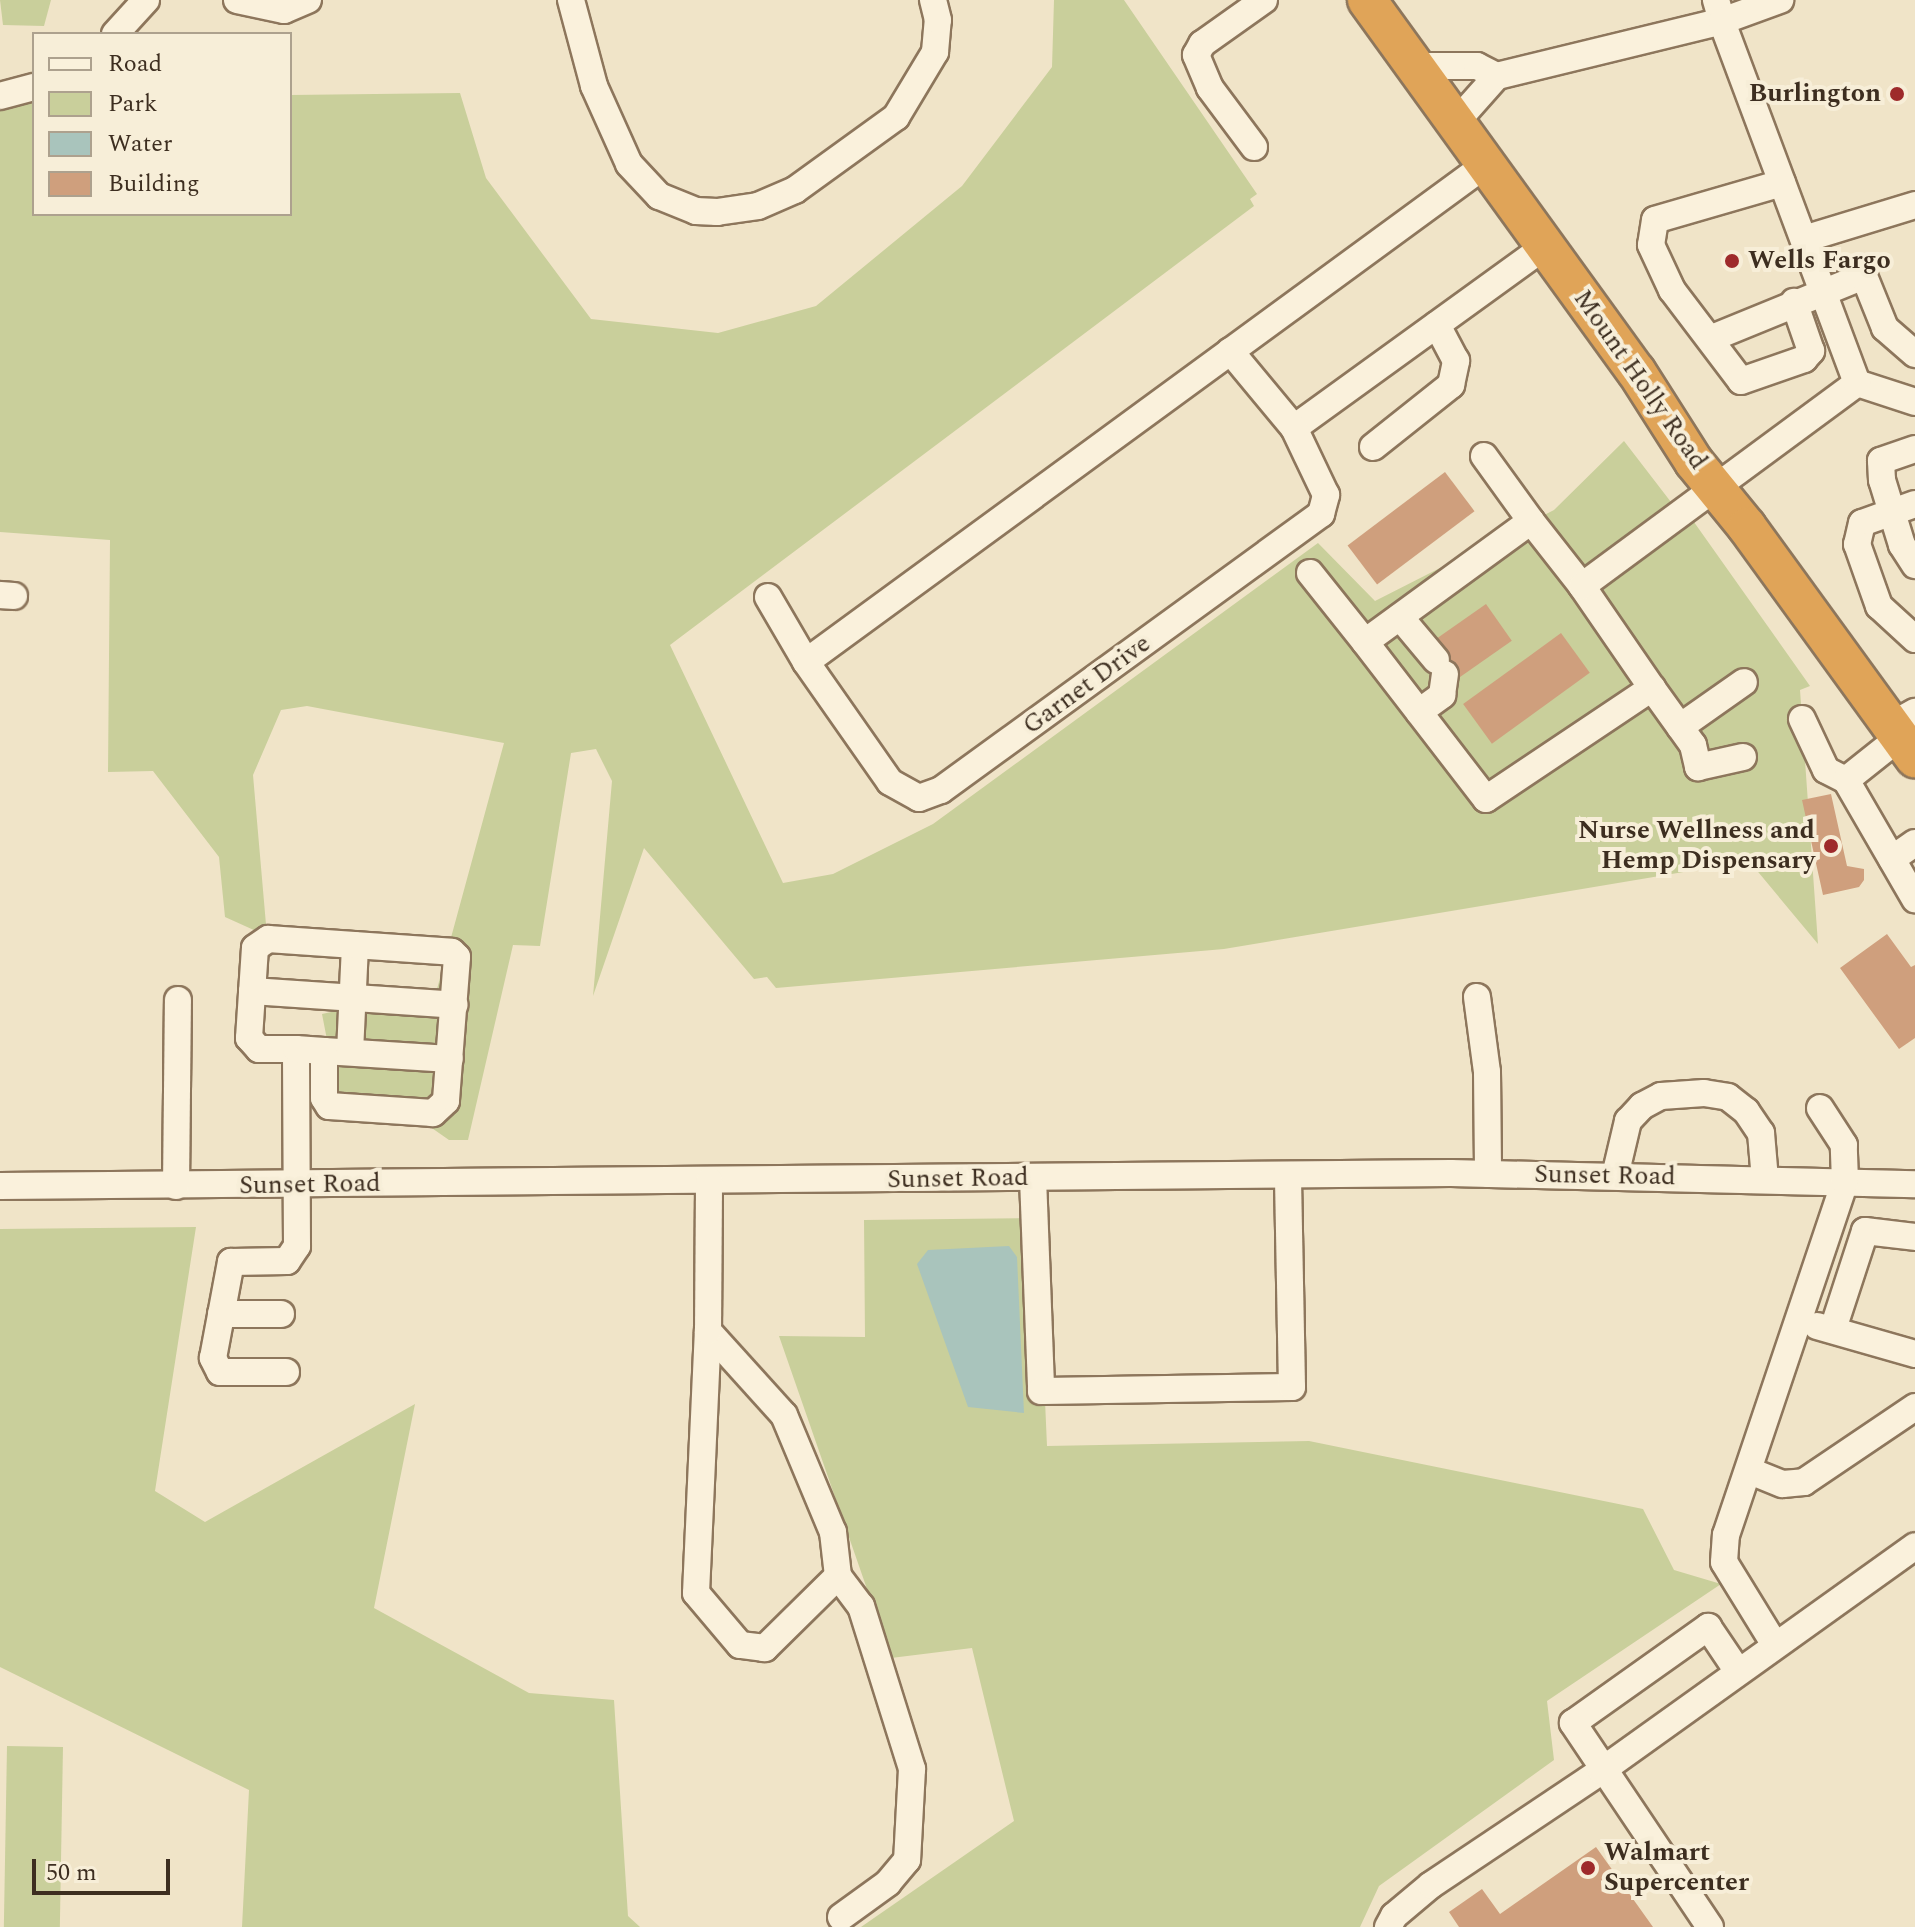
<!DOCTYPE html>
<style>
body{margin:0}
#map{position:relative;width:1915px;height:1927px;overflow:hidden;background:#f0e4c8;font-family:Spectral,serif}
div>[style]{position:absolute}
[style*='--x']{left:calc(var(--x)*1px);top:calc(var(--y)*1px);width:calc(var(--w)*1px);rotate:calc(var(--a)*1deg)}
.green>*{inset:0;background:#c9cf9b;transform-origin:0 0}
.water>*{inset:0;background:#a9c4bc}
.building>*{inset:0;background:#cf9f7d;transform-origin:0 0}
.roads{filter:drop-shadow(2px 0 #8d765c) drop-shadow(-2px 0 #8d765c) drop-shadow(0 2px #8d765c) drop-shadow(0 -2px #8d765c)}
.minor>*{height:26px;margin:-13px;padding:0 13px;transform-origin:13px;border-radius:13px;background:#faf1dc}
.highway>*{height:38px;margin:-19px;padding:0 19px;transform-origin:19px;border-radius:19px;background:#e0a458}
.dots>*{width:22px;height:22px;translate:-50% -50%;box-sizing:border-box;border:4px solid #f7eed8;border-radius:50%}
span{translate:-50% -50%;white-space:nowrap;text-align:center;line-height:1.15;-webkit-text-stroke:8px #f7eed8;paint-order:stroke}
.poi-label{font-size:26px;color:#3d2e20;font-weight:700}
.right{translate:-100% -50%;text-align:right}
.left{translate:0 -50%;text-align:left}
.street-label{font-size:26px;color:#3d2e20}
.legend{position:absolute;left:32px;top:32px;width:260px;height:184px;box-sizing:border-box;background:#f7eed8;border:2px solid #ada18e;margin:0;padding:10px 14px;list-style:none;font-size:24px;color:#3d2e20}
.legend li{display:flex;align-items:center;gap:16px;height:40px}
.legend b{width:40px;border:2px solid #ada18e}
.scale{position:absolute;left:32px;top:1859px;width:138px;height:36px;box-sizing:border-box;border:4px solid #3d2e20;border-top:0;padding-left:10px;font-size:24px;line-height:28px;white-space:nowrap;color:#3d2e20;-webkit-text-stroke:6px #f7eed8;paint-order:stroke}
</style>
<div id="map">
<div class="green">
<div style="clip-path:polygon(0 0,51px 0,44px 26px,3px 25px)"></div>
<div style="clip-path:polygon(1054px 0,1124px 0,1257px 194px,1250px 199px,1254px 206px,670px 645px,783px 883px,833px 874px,933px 824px,1318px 543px,1375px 601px,1554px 510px,1624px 441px,1684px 519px,1689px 515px,1810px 686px,1800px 690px,1818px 944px,1749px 861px,1224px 949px,776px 988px,767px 977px,754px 979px,644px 848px,593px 996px,612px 781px,596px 749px,571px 753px,540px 946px,513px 945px,468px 1140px,449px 1140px,406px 1110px,342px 1117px,322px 1014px,437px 989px,504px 743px,307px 706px,281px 710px,253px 775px,267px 936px,225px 917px,219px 857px,153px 771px,108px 772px,110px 540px,0 532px,0 99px,34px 98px,34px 214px,290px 214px,290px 95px,460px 93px,486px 178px,591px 319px,718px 333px,816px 306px,962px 186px,1052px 67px)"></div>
<div style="clip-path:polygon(1037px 1218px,1047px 1446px,1309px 1441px,1643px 1509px,1674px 1570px,1721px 1584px,1547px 1701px,1554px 1760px,1379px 1886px,1360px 1927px,861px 1927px,1014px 1821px,972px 1648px,891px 1658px,779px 1336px,865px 1337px,864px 1220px)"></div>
<div style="clip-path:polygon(196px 1227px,155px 1491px,205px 1522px,415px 1404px,374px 1608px,529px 1693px,614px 1700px,628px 1916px,640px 1927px,242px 1927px,249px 1790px,0 1667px,0 1229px)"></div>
<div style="left:7px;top:1746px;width:56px;height:181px;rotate:1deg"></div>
</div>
<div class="water">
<div style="clip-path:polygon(1009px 1246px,1017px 1257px,1024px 1413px,968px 1407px,917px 1264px,928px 1250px)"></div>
</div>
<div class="building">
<div style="left:1445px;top:472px;width:49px;height:122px;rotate:53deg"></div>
<div style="left:1486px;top:604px;width:45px;height:68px;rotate:55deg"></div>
<div style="left:1561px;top:633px;width:49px;height:121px;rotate:54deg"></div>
<div style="clip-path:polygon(1831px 794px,1847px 866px,1864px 869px,1864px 880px,1859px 887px,1823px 895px,1802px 800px)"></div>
<div style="clip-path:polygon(1887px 934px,1911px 967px,1915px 965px,1915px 1038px,1899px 1049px,1840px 968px)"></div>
<div style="clip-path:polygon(1596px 1847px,1653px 1927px,1459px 1927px,1449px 1912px,1482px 1889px,1500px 1914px)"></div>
</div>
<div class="roads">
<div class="minor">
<div style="--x:237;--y:0;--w:48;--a:12"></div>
<div style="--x:284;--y:10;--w:26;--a:-23"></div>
<div style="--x:571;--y:0;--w:89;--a:75"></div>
<div style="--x:594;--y:86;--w:85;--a:65.8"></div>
<div style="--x:629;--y:164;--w:44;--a:46.8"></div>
<div style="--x:659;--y:196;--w:40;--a:22"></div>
<div style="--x:696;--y:211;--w:21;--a:3"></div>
<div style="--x:717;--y:212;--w:41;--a:-8.3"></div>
<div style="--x:758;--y:206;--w:40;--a:-23.4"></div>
<div style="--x:795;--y:190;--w:125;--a:-35.9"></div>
<div style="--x:896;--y:117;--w:76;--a:-59"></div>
<div style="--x:935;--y:52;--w:32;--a:-85"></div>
<div style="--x:938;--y:20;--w:21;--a:-104"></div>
<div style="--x:115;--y:34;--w:46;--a:-47.6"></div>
<div style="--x:1418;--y:66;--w:59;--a:0"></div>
<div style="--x:1477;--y:66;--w:22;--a:27"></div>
<div style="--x:1497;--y:76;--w:232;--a:-13.7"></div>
<div style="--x:1722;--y:21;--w:22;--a:-106"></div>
<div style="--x:0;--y:96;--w:35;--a:-15"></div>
<div style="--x:1456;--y:122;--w:62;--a:-48.3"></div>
<div style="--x:1254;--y:147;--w:74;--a:-126.7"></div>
<div style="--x:1210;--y:88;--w:36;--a:-113"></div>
<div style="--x:1196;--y:55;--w:13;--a:-61"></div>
<div style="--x:1202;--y:44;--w:76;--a:-35.4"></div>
<div style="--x:1782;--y:183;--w:132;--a:163.8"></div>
<div style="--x:1655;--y:220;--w:25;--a:99"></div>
<div style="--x:1651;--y:245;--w:50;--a:65"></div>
<div style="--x:1672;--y:290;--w:114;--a:52.8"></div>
<div style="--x:1741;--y:381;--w:67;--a:-19.2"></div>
<div style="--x:1804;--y:359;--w:11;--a:-49"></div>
<div style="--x:1811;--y:351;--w:52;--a:-109.1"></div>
<div style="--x:1804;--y:239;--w:116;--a:-17"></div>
<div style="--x:1712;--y:338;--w:164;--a:-22.2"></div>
<div style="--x:1864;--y:276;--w:56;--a:68"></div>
<div style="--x:1885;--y:328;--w:40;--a:41"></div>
<div style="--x:1857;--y:383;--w:61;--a:18.1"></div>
<div style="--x:1294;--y:428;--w:310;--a:-35.9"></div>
<div style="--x:1373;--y:447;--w:100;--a:-38.5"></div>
<div style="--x:1451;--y:385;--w:25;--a:-78"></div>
<div style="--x:1456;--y:361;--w:41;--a:-117.8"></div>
<div style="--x:1915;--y:449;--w:36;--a:161"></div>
<div style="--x:1881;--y:461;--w:19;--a:87"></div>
<div style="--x:1882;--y:480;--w:68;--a:72.9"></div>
<div style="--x:1902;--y:545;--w:24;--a:57"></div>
<div style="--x:1484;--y:456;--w:80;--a:54.1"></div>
<div style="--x:1915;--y:504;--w:56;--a:160.3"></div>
<div style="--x:1862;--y:523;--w:22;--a:103"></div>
<div style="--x:1857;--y:544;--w:66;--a:70.5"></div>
<div style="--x:1879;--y:606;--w:49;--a:42.5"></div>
<div style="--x:1310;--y:573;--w:88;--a:51.4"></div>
<div style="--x:1582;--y:586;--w:83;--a:-128.1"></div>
<div style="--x:1531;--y:521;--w:205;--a:143.9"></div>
<div style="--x:1365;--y:642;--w:198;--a:52.4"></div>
<div style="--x:1486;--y:799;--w:200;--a:-33.8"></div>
<div style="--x:1652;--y:688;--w:124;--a:-124.5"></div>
<div style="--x:1582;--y:586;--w:342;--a:-36.4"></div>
<div style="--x:1857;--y:383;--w:386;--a:-110.5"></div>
<div style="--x:1722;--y:21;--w:62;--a:-19.9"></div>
<div style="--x:0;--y:595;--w:14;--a:4"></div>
<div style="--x:768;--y:597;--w:75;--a:59.7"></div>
<div style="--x:806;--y:662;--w:146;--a:55"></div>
<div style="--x:890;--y:782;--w:33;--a:29"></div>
<div style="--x:919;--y:798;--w:23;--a:-20"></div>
<div style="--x:941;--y:790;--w:470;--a:-36"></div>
<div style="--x:1321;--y:514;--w:20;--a:-75"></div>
<div style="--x:1326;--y:495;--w:74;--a:-115.5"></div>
<div style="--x:1294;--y:428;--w:100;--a:-129.7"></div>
<div style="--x:1400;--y:617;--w:56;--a:50.1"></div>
<div style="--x:806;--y:662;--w:841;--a:-36.2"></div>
<div style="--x:1652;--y:688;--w:70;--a:54.3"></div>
<div style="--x:1693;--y:745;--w:23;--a:77"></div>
<div style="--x:1698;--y:767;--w:46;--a:-12.5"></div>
<div style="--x:1419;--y:712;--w:29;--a:-36"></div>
<div style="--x:1442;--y:695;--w:21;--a:-82"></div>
<div style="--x:1802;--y:719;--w:56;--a:64.8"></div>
<div style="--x:1826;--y:770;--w:22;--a:27"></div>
<div style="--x:1846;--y:780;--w:138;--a:59.9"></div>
<div style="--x:1893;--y:724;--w:25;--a:-29"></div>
<div style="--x:1680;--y:727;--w:78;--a:-35.1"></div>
<div style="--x:1846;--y:780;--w:69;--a:-38.5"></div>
<div style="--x:1892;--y:859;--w:28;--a:-35"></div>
<div style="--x:252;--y:991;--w:203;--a:3.9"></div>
<div style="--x:1477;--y:997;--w:76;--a:82.4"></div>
<div style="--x:1487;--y:1072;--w:102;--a:89.4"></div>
<div style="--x:324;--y:1051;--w:126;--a:3.6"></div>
<div style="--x:350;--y:1052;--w:107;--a:-87.3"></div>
<div style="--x:1615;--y:1176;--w:57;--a:-76.7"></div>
<div style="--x:1628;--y:1121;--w:21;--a:-47"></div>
<div style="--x:1642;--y:1106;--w:21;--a:-28"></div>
<div style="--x:1661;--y:1096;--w:43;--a:-4"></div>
<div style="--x:1704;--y:1093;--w:24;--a:9"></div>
<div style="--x:1728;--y:1097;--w:23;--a:38"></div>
<div style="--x:1746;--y:1111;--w:27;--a:56"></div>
<div style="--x:1761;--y:1133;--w:47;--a:85.1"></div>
<div style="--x:1033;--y:1178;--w:213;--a:87.8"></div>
<div style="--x:1041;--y:1391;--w:251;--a:-0.9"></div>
<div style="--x:1292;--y:1387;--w:212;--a:-91.1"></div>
<div style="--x:0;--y:1186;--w:1451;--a:-0.51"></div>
<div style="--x:1451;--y:1173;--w:464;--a:1.4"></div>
<div style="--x:176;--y:1186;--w:186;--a:-89.4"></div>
<div style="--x:221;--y:1314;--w:60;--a:0"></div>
<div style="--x:1817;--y:1326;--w:102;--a:15.9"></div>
<div style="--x:1833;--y:1329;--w:103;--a:-71.9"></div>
<div style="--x:1865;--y:1231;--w:50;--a:6.8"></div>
<div style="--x:708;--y:1331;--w:113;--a:47.9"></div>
<div style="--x:784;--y:1415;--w:127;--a:67.3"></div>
<div style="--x:833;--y:1532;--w:44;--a:83.5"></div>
<div style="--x:838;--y:1576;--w:103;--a:135.4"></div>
<div style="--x:765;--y:1648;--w:25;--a:-173"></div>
<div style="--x:740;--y:1645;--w:68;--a:-130.2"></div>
<div style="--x:696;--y:1593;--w:262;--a:-87.4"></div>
<div style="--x:708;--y:1331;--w:150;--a:-89.6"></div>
<div style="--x:286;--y:1372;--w:66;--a:180"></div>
<div style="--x:220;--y:1372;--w:16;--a:-117"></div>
<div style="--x:213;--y:1358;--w:98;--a:-79.4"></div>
<div style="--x:231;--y:1262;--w:56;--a:-1"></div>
<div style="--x:287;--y:1261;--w:18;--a:-56"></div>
<div style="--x:297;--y:1246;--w:197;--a:-90.3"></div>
<div style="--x:296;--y:1049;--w:37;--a:180"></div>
<div style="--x:259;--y:1049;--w:15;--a:-132"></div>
<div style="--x:249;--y:1038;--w:90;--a:-86.2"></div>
<div style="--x:255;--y:948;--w:16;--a:-35"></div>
<div style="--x:268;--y:939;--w:184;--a:4"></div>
<div style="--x:452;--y:952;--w:7;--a:45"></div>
<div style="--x:457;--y:957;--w:144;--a:94.4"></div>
<div style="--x:446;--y:1101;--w:18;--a:137"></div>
<div style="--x:433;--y:1113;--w:104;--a:-176.1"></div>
<div style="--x:329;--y:1106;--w:9;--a:-122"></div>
<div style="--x:324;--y:1098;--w:47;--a:-90"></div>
<div style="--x:324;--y:1051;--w:28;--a:-176"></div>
<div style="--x:1750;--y:1471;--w:35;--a:22"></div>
<div style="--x:1783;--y:1484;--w:21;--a:-5"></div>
<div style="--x:1804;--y:1482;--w:134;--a:-34"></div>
<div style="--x:838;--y:1576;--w:38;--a:53"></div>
<div style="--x:861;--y:1606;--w:171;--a:72.6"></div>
<div style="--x:912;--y:1769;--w:91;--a:93.1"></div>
<div style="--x:907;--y:1860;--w:30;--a:130"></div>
<div style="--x:888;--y:1883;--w:58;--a:144.1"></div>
<div style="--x:1775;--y:1645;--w:97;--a:-121.6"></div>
<div style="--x:1724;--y:1562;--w:27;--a:-86"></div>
<div style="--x:1726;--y:1535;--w:373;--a:-71.4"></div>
<div style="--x:1845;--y:1182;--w:37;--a:-92"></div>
<div style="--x:1844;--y:1145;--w:44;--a:-123"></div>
<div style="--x:1388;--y:1927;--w:13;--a:-61"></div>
<div style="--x:1394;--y:1916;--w:48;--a:-40"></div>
<div style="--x:1431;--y:1885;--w:205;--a:-33.8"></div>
<div style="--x:1601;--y:1771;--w:386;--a:-35.6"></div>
<div style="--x:1710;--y:1927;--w:246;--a:-123.9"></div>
<div style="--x:1573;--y:1723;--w:166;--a:-35.4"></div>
<div style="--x:1708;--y:1627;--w:52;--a:56"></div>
</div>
<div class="highway">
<div style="--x:1367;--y:0;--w:458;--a:54.1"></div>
<div style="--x:1636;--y:371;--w:108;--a:57.5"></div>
<div style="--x:1694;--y:462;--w:84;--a:50.8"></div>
<div style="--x:1747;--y:527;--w:286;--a:54"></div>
</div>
</div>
<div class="dots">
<div style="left:1897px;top:94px;background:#9e2a2b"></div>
<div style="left:1732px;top:261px;background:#9e2a2b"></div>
<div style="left:1831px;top:846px;background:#9e2a2b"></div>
<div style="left:1588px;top:1868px;background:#9e2a2b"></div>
</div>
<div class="poi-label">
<span class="right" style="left:1881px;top:94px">Burlington</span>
<span class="left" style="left:1748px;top:261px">Wells Fargo</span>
<span class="right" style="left:1815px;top:846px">Nurse Wellness and<br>Hemp Dispensary</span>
<span class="left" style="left:1604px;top:1868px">Walmart<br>Supercenter</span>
</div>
<div class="street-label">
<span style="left:1640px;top:380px;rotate:55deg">Mount Holly Road</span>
<span style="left:1087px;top:685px;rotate:-36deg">Garnet Drive</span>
<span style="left:1605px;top:1176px;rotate:1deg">Sunset Road</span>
<span style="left:958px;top:1179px;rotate:-1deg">Sunset Road</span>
<span style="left:310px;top:1185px;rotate:-1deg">Sunset Road</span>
</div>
<ul class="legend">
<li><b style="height:10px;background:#faf1dc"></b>Road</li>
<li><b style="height:22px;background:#c9cf9b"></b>Park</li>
<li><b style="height:22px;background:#a9c4bc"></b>Water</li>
<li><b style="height:22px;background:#cf9f7d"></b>Building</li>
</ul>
<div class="scale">50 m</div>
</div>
